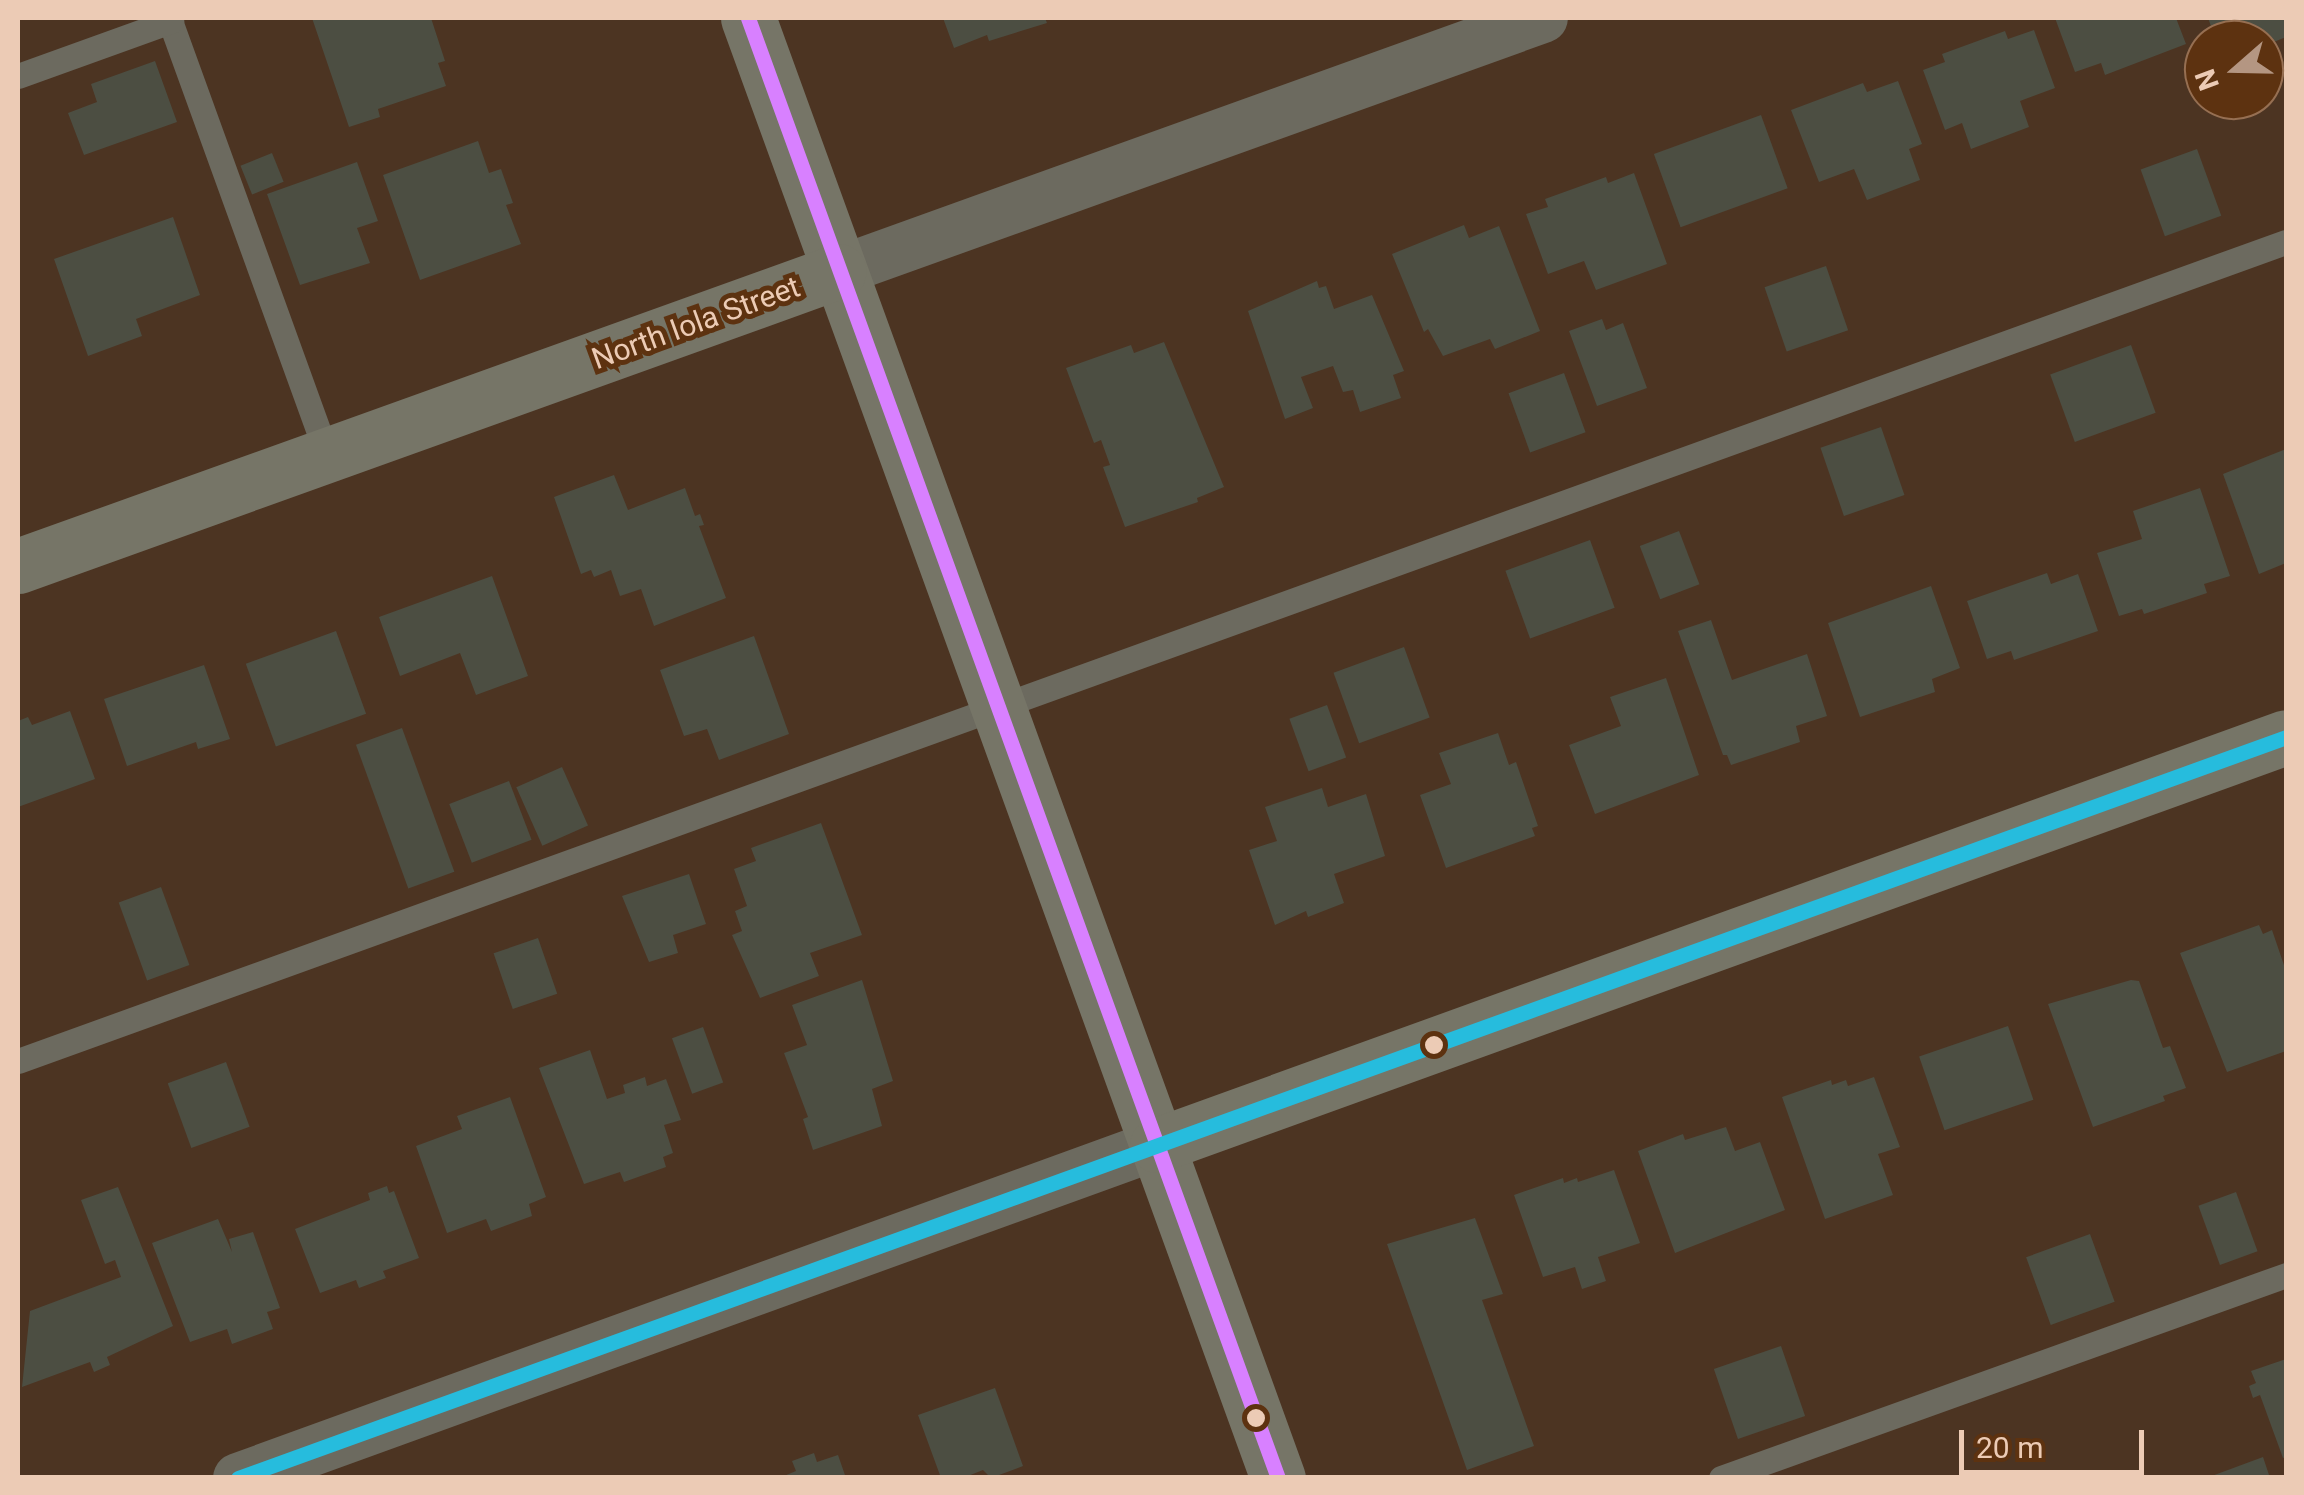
<!DOCTYPE html>
<style>
body{margin:0}
#map{position:relative;width:2304px;height:1495px;overflow:hidden;background:#4c3422;font-family:Roboto,sans-serif}
div>[style]{position:absolute}
[style*='--x']{left:calc(var(--x)*1px);top:calc(var(--y)*1px);width:calc(var(--w)*1px);rotate:calc(var(--a)*1deg)}
.building>*{inset:0;background:#4c4e42;transform-origin:0 0}
.lane>*{height:25px;margin:-12.5px;padding:0 12.5px;transform-origin:12.5px;border-radius:12.5px;background:#6c6a5f}
.street>*{height:50px;margin:-25px;padding:0 25px;transform-origin:25px;border-radius:25px;background:#6c6a5f}
.secondary>*{height:55px;margin:-27.5px;padding:0 27.5px;transform-origin:27.5px;border-radius:27.5px;background:#767567}
.bus-1>*{height:15px;margin:-7.5px;padding:0 7.5px;transform-origin:7.5px;border-radius:7.5px;background:#d880ff}
.bus-2>*{height:15px;margin:-7.5px;padding:0 7.5px;transform-origin:7.5px;border-radius:7.5px;background:#26bcdd}
.dots>*{width:28px;height:28px;translate:-50% -50%;box-sizing:border-box;border:5px solid #5d3210;border-radius:50%}
span{translate:-50% -50%;white-space:nowrap;text-align:center;line-height:1.15;-webkit-text-stroke:10px #5d3210;paint-order:stroke}
.street-label{font-size:30px;color:#eccbb5}
.frame{position:absolute;inset:0;border:20px solid #eccbb5;pointer-events:none}
.north{position:absolute;left:2184px;top:20px;width:100px;height:100px;box-sizing:border-box;background:#5d3210;border:2px solid #966f52;border-radius:50%;rotate:250deg;font-size:28px;font-weight:700;line-height:40px;text-align:center;color:#eccbb5}
.north::after{content:'';display:block;margin:auto;width:35px;height:45px;background:#b49682;clip-path:polygon(50% 0,100% 100%,50% 72%,0 100%)}
.scale{position:absolute;left:1959px;top:1430px;width:185px;height:45px;box-sizing:border-box;border:5px solid #eccbb5;border-top:0;padding-left:12px;font-size:30px;line-height:35px;white-space:nowrap;color:#eccbb5;-webkit-text-stroke:8px #5d3210;paint-order:stroke}
</style>
<div id="map">
<div class="building">
<div style="clip-path:polygon(312px 18px,431px 18px,445px 61px,438px 63px,446px 86px,378px 109px,380px 117px,349px 127px)"></div>
<div style="clip-path:polygon(943px 18px,1045px 18px,1047px 23px,989px 41px,987px 35px,954px 48px)"></div>
<div style="clip-path:polygon(2055px 18px,2176px 18px,2186px 44px,2105px 75px,2101px 63px,2075px 72px)"></div>
<div style="clip-path:polygon(2208px 18px,2286px 18px,2286px 37px,2264px 46px,2264px 40px,2216px 40px)"></div>
<div style="clip-path:polygon(2034px 30px,2055px 88px,2020px 101px,2029px 127px,1971px 149px,1962px 123px,1945px 130px,1923px 70px,1945px 62px,1942px 54px,2005px 31px,2008px 39px)"></div>
<div style="clip-path:polygon(155px 61px,177px 122px,84px 155px,68px 113px,97px 102px,91px 84px)"></div>
<div style="clip-path:polygon(1898px 81px,1922px 144px,1909px 149px,1920px 180px,1867px 200px,1854px 169px,1819px 182px,1791px 110px,1863px 83px,1867px 92px)"></div>
<div style="left:1761px;top:115px;width:78px;height:114px;rotate:70deg"></div>
<div style="clip-path:polygon(478px 141px,489px 173px,501px 169px,513px 203px,506px 205px,521px 244px,420px 280px,383px 175px)"></div>
<div style="left:2197px;top:149px;width:71px;height:60px;rotate:70deg"></div>
<div style="left:272px;top:153px;width:31px;height:34px;rotate:68deg"></div>
<div style="clip-path:polygon(357px 162px,378px 221px,357px 228px,370px 263px,300px 285px,267px 194px)"></div>
<div style="clip-path:polygon(1634px 173px,1667px 264px,1596px 290px,1584px 261px,1548px 274px,1526px 214px,1548px 207px,1545px 199px,1606px 177px,1608px 183px)"></div>
<div style="clip-path:polygon(173px 217px,200px 295px,136px 319px,142px 336px,88px 356px,54px 259px)"></div>
<div style="clip-path:polygon(1464px 225px,1469px 238px,1499px 226px,1540px 331px,1495px 349px,1490px 339px,1443px 356px,1428px 329px,1424px 332px,1392px 254px)"></div>
<div style="left:1826px;top:266px;width:68px;height:65px;rotate:71deg"></div>
<div style="clip-path:polygon(1317px 281px,1319px 288px,1326px 286px,1334px 309px,1372px 295px,1404px 371px,1393px 375px,1401px 398px,1360px 412px,1353px 390px,1343px 392px,1333px 366px,1301px 377px,1313px 408px,1285px 419px,1248px 311px)"></div>
<div style="clip-path:polygon(1602px 319px,1606px 330px,1623px 323px,1647px 388px,1597px 406px,1569px 331px)"></div>
<div style="clip-path:polygon(1164px 342px,1224px 487px,1197px 498px,1198px 502px,1125px 527px,1103px 467px,1110px 465px,1101px 440px,1094px 443px,1066px 368px,1131px 345px,1134px 353px)"></div>
<div style="left:2131px;top:345px;width:72px;height:86px;rotate:70deg"></div>
<div style="left:1564px;top:373px;width:63px;height:59px;rotate:70deg"></div>
<div style="left:1881px;top:427px;width:72px;height:64px;rotate:71deg"></div>
<div style="clip-path:polygon(2286px 449px,2286px 563px,2259px 574px,2223px 474px)"></div>
<div style="clip-path:polygon(614px 475px,628px 510px,685px 488px,695px 516px,700px 514px,704px 525px,699px 526px,726px 598px,654px 626px,641px 589px,620px 596px,611px 570px,594px 577px,591px 570px,581px 574px,554px 497px)"></div>
<div style="clip-path:polygon(2200px 488px,2230px 576px,2204px 584px,2207px 593px,2144px 614px,2142px 609px,2119px 616px,2097px 553px,2142px 539px,2133px 511px)"></div>
<div style="left:1679px;top:531px;width:57px;height:42px;rotate:69deg"></div>
<div style="left:1590px;top:540px;width:72px;height:90px;rotate:70deg"></div>
<div style="clip-path:polygon(2047px 573px,2051px 584px,2078px 574px,2098px 631px,2014px 660px,2011px 651px,1987px 659px,1967px 601px)"></div>
<div style="clip-path:polygon(492px 576px,528px 676px,476px 695px,460px 653px,400px 676px,379px 617px)"></div>
<div style="clip-path:polygon(1931px 586px,1960px 668px,1932px 679px,1935px 692px,1860px 717px,1828px 623px)"></div>
<div style="clip-path:polygon(1711px 620px,1732px 680px,1807px 654px,1827px 716px,1796px 726px,1800px 742px,1731px 765px,1727px 755px,1723px 755px,1678px 631px)"></div>
<div style="left:336px;top:631px;width:88px;height:96px;rotate:70deg"></div>
<div style="clip-path:polygon(754px 636px,789px 734px,719px 760px,707px 729px,684px 736px,660px 670px)"></div>
<div style="left:1404px;top:647px;width:75px;height:75px;rotate:70deg"></div>
<div style="clip-path:polygon(204px 665px,230px 739px,198px 749px,196px 742px,127px 766px,104px 699px)"></div>
<div style="clip-path:polygon(1666px 678px,1699px 775px,1595px 814px,1569px 745px,1621px 726px,1610px 697px)"></div>
<div style="left:1327px;top:705px;width:56px;height:40px;rotate:70deg"></div>
<div style="clip-path:polygon(70px 711px,95px 779px,18px 807px,18px 721px,28px 717px,32px 725px)"></div>
<div style="left:402px;top:728px;width:153px;height:49px;rotate:70deg"></div>
<div style="clip-path:polygon(1498px 733px,1509px 765px,1516px 762px,1538px 826px,1532px 828px,1535px 836px,1446px 868px,1420px 795px,1451px 784px,1439px 753px)"></div>
<div style="left:562px;top:767px;width:64px;height:50px;rotate:66deg"></div>
<div style="left:509px;top:781px;width:63px;height:64px;rotate:69deg"></div>
<div style="clip-path:polygon(1322px 788px,1328px 807px,1366px 794px,1385px 856px,1334px 874px,1344px 903px,1308px 917px,1306px 911px,1275px 925px,1249px 850px,1277px 841px,1265px 807px)"></div>
<div style="clip-path:polygon(821px 823px,862px 935px,810px 953px,819px 976px,760px 998px,732px 935px,742px 931px,735px 911px,747px 906px,734px 869px,756px 861px,751px 848px)"></div>
<div style="clip-path:polygon(689px 874px,706px 924px,673px 935px,678px 953px,649px 962px,622px 896px)"></div>
<div style="left:161px;top:887px;width:83px;height:45px;rotate:70deg"></div>
<div style="clip-path:polygon(2259px 925px,2263px 934px,2272px 930px,2286px 971px,2286px 1051px,2227px 1072px,2180px 953px)"></div>
<div style="left:538px;top:938px;width:59px;height:47px;rotate:71deg"></div>
<div style="clip-path:polygon(862px 980px,893px 1081px,872px 1089px,882px 1126px,813px 1150px,803px 1119px,808px 1117px,784px 1053px,807px 1045px,792px 1005px)"></div>
<div style="clip-path:polygon(2131px 980px,2139px 981px,2163px 1048px,2170px 1046px,2186px 1088px,2163px 1096px,2165px 1101px,2093px 1127px,2048px 1004px)"></div>
<div style="left:2008px;top:1026px;width:78px;height:94px;rotate:71deg"></div>
<div style="left:703px;top:1027px;width:59px;height:33px;rotate:70deg"></div>
<div style="clip-path:polygon(590px 1050px,607px 1099px,625px 1093px,623px 1085px,645px 1077px,647px 1086px,666px 1079px,681px 1120px,664px 1125px,673px 1153px,663px 1157px,666px 1167px,624px 1182px,620px 1172px,584px 1184px,539px 1068px)"></div>
<div style="left:226px;top:1062px;width:69px;height:62px;rotate:70deg"></div>
<div style="clip-path:polygon(1874px 1077px,1900px 1147px,1878px 1154px,1893px 1195px,1825px 1219px,1782px 1097px,1831px 1080px,1832px 1085px,1846px 1080px,1848px 1086px)"></div>
<div style="clip-path:polygon(510px 1097px,546px 1197px,529px 1204px,532px 1216px,491px 1231px,486px 1219px,447px 1233px,416px 1146px,462px 1129px,457px 1116px)"></div>
<div style="clip-path:polygon(1726px 1127px,1735px 1151px,1760px 1142px,1785px 1210px,1675px 1253px,1638px 1151px,1683px 1134px,1685px 1140px)"></div>
<div style="clip-path:polygon(1614px 1170px,1640px 1243px,1598px 1257px,1606px 1281px,1582px 1289px,1575px 1267px,1543px 1277px,1514px 1195px,1563px 1178px,1564px 1183px,1577px 1178px,1578px 1182px)"></div>
<div style="clip-path:polygon(387px 1186px,389px 1193px,394px 1191px,419px 1258px,383px 1271px,386px 1278px,359px 1288px,356px 1280px,320px 1293px,295px 1229px,370px 1200px,368px 1193px)"></div>
<div style="clip-path:polygon(118px 1187px,173px 1326px,107px 1357px,110px 1365px,94px 1372px,90px 1362px,22px 1387px,30px 1311px,121px 1277px,115px 1260px,105px 1264px,81px 1200px)"></div>
<div style="left:2236px;top:1192px;width:63px;height:40px;rotate:70deg"></div>
<div style="clip-path:polygon(1475px 1218px,1503px 1294px,1482px 1300px,1534px 1446px,1467px 1470px,1387px 1244px)"></div>
<div style="clip-path:polygon(218px 1219px,232px 1252px,229px 1239px,253px 1232px,280px 1308px,267px 1312px,273px 1329px,232px 1344px,227px 1329px,190px 1342px,152px 1243px)"></div>
<div style="left:2090px;top:1234px;width:72px;height:68px;rotate:70deg"></div>
<div style="left:1781px;top:1346px;width:74px;height:71px;rotate:71deg"></div>
<div style="clip-path:polygon(2286px 1359px,2286px 1457px,2283px 1458px,2260px 1395px,2253px 1398px,2249px 1386px,2256px 1383px,2251px 1371px)"></div>
<div style="clip-path:polygon(995px 1388px,1023px 1466px,991px 1478px,983px 1470px,963px 1478px,941px 1478px,918px 1415px)"></div>
<div style="clip-path:polygon(814px 1453px,817px 1462px,838px 1455px,846px 1478px,779px 1478px,796px 1471px,792px 1461px)"></div>
<div style="clip-path:polygon(2263px 1457px,2270px 1478px,2209px 1478px,2209px 1477px)"></div>
</div>
<div class="lane">
<div style="--x:169;--y:18;--w:465;--a:70.1"></div>
<div style="--x:18;--y:76;--w:163;--a:-19.8"></div>
<div style="--x:18;--y:1061;--w:2411;--a:-19.86"></div>
<div style="--x:1721;--y:1478;--w:600;--a:-19.76"></div>
</div>
<div class="street">
<div style="--x:839;--y:271;--w:748;--a:-19.77"></div>
<div style="--x:238;--y:1478;--w:977;--a:-19.92"></div>
</div>
<div class="secondary">
<div style="--x:748;--y:18;--w:1553;--a:70.05"></div>
<div style="--x:18;--y:566;--w:872;--a:-19.76"></div>
<div style="--x:1157;--y:1145;--w:1200;--a:-19.87"></div>
</div>
<div class="bus-1">
<div style="--x:748;--y:18;--w:1553;--a:70.05"></div>
</div>
<div class="bus-2">
<div style="--x:238;--y:1478;--w:2178;--a:-19.89"></div>
</div>
<div class="dots">
<div style="left:1434px;top:1045px;background:#eccbb5"></div>
<div style="left:1256px;top:1418px;background:#eccbb5"></div>
</div>
<div class="street-label">
<span style="left:696px;top:323px;rotate:-20deg">North Iola Street</span>
</div>
<div class="frame"></div>
<div class="north">N</div>
<div class="scale">20 m</div>
</div>
